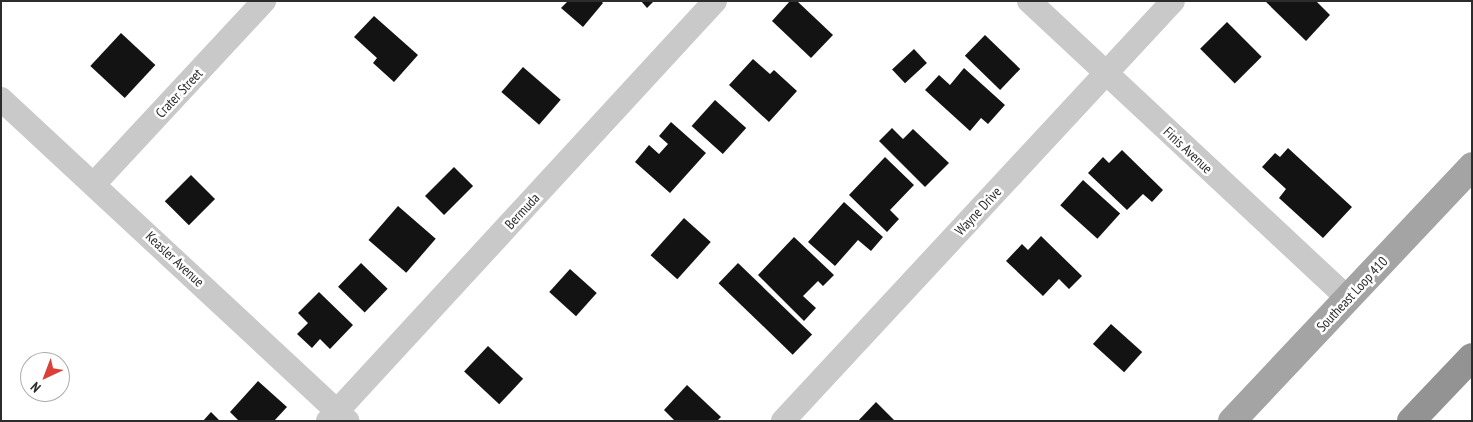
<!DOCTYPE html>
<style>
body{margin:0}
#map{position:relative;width:1473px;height:422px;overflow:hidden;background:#fff;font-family:"PT Sans Narrow",sans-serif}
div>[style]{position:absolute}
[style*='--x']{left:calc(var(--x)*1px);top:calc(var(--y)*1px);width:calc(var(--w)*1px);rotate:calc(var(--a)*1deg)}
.building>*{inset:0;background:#131313;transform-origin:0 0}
.minor>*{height:24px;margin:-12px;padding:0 12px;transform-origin:12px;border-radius:12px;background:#c9c9c9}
.major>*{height:28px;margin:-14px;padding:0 14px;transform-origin:14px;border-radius:14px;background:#a4a4a4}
.highway>*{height:28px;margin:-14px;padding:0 14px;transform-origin:14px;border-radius:14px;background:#939393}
span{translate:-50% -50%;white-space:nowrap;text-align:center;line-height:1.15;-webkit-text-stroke:5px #fff;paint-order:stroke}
.street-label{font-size:14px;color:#2c2c2c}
.frame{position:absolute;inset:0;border:2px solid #2c2c2c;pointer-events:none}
.north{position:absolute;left:20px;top:352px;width:50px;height:50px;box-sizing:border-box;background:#fff;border:1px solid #ababab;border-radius:50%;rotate:223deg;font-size:14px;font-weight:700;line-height:20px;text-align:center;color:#2c2c2c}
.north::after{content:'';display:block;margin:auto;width:18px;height:22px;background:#da4038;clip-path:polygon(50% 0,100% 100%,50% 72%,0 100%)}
</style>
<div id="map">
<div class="building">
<div style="clip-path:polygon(568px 1px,601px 1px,603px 3px,583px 27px,561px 8px)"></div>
<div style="clip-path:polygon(641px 1px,654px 1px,647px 8px)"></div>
<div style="clip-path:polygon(790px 1px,797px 1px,833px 35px,811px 58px,772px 21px)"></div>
<div style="clip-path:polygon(1265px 1px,1316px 1px,1330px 15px,1306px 41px)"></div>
<div style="clip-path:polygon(374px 16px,418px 55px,394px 82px,373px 63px,377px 58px,354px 37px)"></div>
<div style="left:1227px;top:22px;width:49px;height:38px;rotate:45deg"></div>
<div style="left:121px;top:33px;width:47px;height:45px;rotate:43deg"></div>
<div style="left:985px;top:35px;width:49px;height:29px;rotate:44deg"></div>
<div style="left:914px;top:49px;width:19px;height:30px;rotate:47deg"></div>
<div style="clip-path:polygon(753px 59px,770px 74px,774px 70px,797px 91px,769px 122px,729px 85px)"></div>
<div style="left:523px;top:67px;width:50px;height:33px;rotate:41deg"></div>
<div style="clip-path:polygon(964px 68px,1005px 105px,988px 124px,981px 118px,970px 131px,925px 90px,939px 75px,950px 85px)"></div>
<div style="left:715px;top:100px;width:42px;height:35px;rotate:42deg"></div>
<div style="clip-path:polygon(671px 122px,706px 153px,670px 193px,635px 162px,649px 145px,659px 154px,668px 144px,659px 136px)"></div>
<div style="clip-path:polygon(892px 128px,903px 139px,913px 129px,949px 163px,925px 187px,879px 141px)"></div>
<div style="clip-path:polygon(1288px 148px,1352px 207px,1323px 238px,1279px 198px,1286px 189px,1262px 167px,1275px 153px,1280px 157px)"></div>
<div style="clip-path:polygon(1122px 150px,1163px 190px,1152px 202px,1143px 194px,1127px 210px,1088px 173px,1103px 157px,1109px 163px)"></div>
<div style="clip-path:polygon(885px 157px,914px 185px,890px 210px,899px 219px,887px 232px,849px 195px)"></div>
<div style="left:454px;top:167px;width:27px;height:41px;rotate:45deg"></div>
<div style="left:191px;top:175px;width:34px;height:37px;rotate:45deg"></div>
<div style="left:1083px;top:180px;width:50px;height:34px;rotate:42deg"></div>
<div style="clip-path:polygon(844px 202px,883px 237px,871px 251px,858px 240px,835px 266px,808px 242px)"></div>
<div style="left:398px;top:206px;width:50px;height:45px;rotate:41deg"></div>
<div style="left:684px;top:218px;width:36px;height:50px;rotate:42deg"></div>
<div style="clip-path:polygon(1041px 236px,1082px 276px,1069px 289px,1059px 279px,1043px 296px,1006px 261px,1022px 244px,1028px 250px)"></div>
<div style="clip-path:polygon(794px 237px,834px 275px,823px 286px,818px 281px,803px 296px,816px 308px,804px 321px,758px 275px)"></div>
<div style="left:361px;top:263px;width:37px;height:33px;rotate:44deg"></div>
<div style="left:738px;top:263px;width:103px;height:28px;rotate:44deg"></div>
<div style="left:570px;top:269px;width:36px;height:31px;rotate:42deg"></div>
<div style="clip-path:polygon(319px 292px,353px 325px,330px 349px,320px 339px,312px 348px,297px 334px,308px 323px,298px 313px)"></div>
<div style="left:1111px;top:324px;width:42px;height:27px;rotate:42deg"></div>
<div style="left:488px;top:346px;width:48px;height:35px;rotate:43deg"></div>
<div style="clip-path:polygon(258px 381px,287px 407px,274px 421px,239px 421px,230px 412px)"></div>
<div style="clip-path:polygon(687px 385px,721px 417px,717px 421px,675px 421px,664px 410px)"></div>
<div style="clip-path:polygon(876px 402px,895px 421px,858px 421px)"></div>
<div style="clip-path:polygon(211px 412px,220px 421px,203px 421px)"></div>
</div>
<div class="minor">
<div style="--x:1029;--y:1;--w:436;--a:43"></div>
<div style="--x:1;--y:99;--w:473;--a:42.9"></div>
<div style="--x:94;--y:184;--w:250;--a:-47.1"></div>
<div style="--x:328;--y:421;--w:571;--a:-47.34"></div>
<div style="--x:783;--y:421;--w:573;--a:-47.12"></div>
</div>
<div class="major">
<div style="--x:1232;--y:421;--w:350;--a:-46.7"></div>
</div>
<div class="highway">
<div style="--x:1411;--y:421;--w:88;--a:-46.4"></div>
</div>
<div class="street-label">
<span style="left:179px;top:93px;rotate:-47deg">Crater Street</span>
<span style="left:1188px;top:150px;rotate:43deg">Finis Avenue</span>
<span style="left:522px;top:211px;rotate:-47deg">Bermuda</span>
<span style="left:978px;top:211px;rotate:-47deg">Wayne Drive</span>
<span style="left:175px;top:259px;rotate:43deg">Keasler Avenue</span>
<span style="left:1352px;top:294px;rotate:-47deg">Southeast Loop 410</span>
</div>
<div class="frame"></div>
<div class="north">N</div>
</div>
